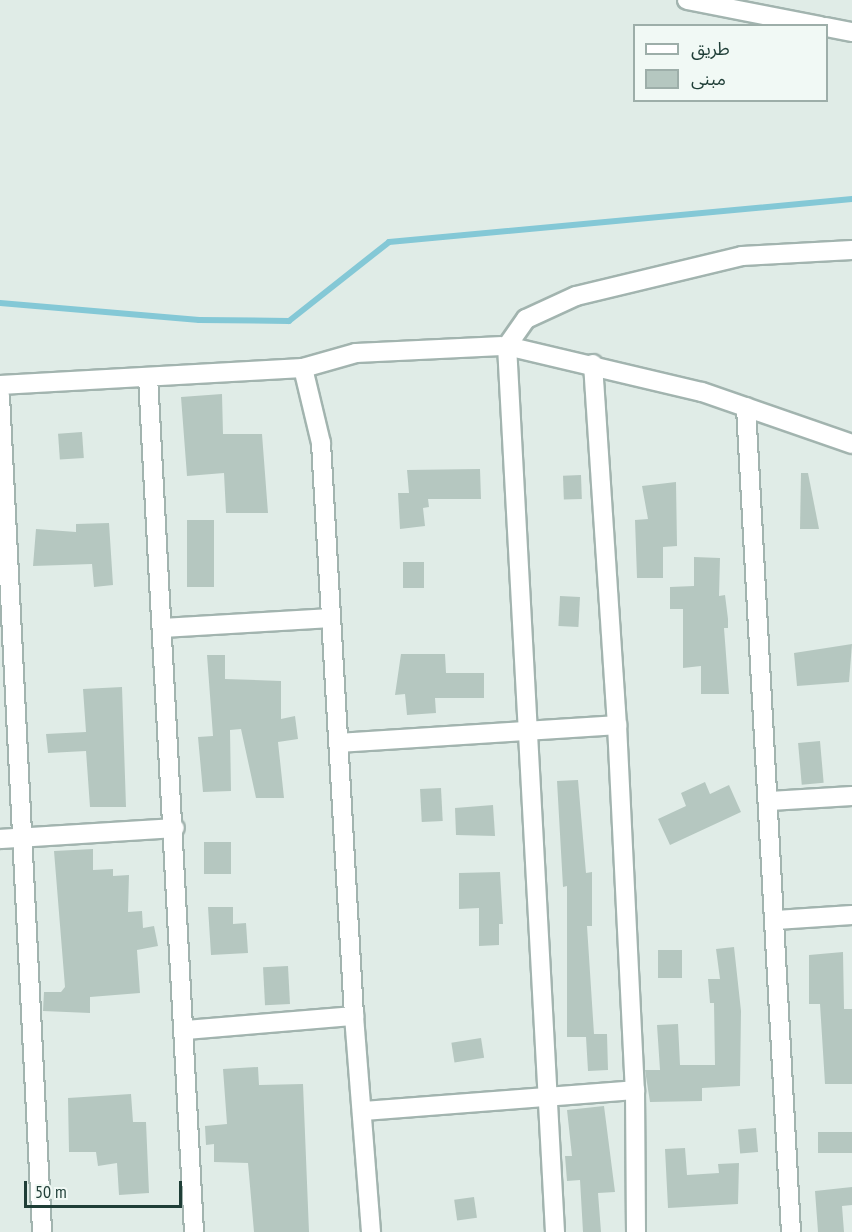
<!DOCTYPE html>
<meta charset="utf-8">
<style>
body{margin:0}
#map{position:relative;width:852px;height:1232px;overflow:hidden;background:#e0ece7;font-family:"PT Sans Narrow","Noto Sans Arabic",sans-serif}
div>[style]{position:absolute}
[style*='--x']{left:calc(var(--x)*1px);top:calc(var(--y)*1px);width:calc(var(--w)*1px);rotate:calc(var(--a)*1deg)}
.stream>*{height:6px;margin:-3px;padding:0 3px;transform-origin:3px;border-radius:3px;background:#84c8d6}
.building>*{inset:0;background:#b5c7c0;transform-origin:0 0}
.roads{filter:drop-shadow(2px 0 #a2b4af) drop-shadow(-2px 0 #a2b4af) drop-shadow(0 2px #a2b4af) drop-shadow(0 -2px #a2b4af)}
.street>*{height:18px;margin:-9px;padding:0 9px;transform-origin:9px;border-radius:9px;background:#fff}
span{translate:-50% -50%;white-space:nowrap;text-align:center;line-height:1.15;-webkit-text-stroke:4.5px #f1f9f5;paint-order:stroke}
.legend{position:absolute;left:633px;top:24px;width:195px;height:78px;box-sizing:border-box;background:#f1f9f5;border:2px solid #9daea9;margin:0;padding:8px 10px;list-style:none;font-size:18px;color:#1f3e37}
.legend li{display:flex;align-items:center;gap:12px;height:30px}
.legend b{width:30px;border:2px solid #9daea9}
.scale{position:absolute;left:24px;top:1181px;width:158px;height:27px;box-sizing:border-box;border:3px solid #1f3e37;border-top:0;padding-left:8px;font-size:18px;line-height:21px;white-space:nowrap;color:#1f3e37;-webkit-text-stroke:4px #f1f9f5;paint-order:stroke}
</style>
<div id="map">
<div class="stream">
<div style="--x:0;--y:303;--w:200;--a:4.9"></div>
<div style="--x:199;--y:320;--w:90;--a:0.6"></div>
<div style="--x:289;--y:321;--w:127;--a:-38.3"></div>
<div style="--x:389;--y:242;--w:465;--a:-5.3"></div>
</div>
<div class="building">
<div style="clip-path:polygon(222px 394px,223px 434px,262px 434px,268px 513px,226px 513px,224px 473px,187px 476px,181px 397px)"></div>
<div style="left:82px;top:432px;width:26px;height:24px;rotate:86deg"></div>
<div style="clip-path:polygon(480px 469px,481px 499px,428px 499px,429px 507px,423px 508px,425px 526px,400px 529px,398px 493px,409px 493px,407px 470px)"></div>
<div style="clip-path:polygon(801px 473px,808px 473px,819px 529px,800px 529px)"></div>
<div style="left:581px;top:475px;width:24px;height:18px;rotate:88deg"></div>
<div style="clip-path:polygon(676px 482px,677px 546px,663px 547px,663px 578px,637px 578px,635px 520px,648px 519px,642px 486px)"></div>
<div style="left:187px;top:520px;width:27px;height:67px"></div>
<div style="clip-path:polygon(109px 523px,113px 585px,94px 587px,92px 564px,33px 566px,36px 529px,76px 532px,76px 524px)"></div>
<div style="clip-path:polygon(694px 557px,720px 558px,719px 596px,725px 595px,728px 619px,728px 628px,724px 628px,729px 694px,701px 694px,701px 666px,683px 668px,683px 609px,670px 609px,670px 587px,694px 586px)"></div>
<div style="left:403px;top:562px;width:21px;height:26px"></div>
<div style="left:560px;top:596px;width:20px;height:30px;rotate:3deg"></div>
<div style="clip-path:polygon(852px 644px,849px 682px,797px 686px,794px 653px)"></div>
<div style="clip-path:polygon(401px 654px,445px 654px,446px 673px,484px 673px,484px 698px,435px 698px,436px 713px,407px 715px,405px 694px,395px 695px)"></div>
<div style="clip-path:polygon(207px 655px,225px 655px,225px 679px,281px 681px,281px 719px,295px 716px,298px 739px,278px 742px,284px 798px,256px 798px,241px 729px,230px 730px,231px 791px,203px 792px,198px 737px,213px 736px)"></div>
<div style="clip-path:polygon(122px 687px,126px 807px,90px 807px,86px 751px,48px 753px,46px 734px,86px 732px,83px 689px)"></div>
<div style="left:820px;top:741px;width:42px;height:22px;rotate:85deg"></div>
<div style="clip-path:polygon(578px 780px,586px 873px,592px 872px,592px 926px,587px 926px,594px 1034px,607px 1034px,608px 1070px,588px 1071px,586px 1037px,567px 1037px,567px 886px,563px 887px,557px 781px)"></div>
<div style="clip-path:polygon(705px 782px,710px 794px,729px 785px,741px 812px,670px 845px,658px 819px,686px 806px,681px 793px)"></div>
<div style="left:441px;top:788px;width:33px;height:21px;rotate:87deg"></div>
<div style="clip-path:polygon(493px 805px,495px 836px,456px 835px,455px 808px)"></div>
<div style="left:204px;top:842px;width:27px;height:32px"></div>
<div style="clip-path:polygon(93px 849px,93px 870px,113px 869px,113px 876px,129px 875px,128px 912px,142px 911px,143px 928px,154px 926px,158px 946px,137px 950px,140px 993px,90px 997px,90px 1013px,43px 1011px,44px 992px,61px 992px,65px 987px,54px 851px)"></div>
<div style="clip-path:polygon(500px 872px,503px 924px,499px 924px,499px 945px,479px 946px,479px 908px,459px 909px,459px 873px)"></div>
<div style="clip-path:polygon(208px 907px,233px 907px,233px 924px,246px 923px,248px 953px,211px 955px)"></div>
<div style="clip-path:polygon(734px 947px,741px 1011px,740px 1086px,702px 1088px,702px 1101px,650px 1102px,645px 1070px,660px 1070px,657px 1025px,678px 1024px,680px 1065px,715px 1065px,714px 1003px,710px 1003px,708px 979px,720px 979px,716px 949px)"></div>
<div style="left:658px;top:950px;width:24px;height:28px"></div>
<div style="clip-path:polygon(843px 952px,844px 1009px,852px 1009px,852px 1084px,825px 1084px,820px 1004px,809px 1004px,809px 955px)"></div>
<div style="left:288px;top:966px;width:38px;height:25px;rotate:87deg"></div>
<div style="left:481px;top:1038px;width:20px;height:30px;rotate:81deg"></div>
<div style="clip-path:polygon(258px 1067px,259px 1085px,303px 1084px,309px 1232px,254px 1232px,248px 1163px,214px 1162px,214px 1144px,206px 1145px,205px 1126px,227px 1124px,223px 1069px)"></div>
<div style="clip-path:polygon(131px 1094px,133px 1122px,146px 1122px,149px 1193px,119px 1195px,117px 1163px,98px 1166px,96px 1152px,69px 1152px,68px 1098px)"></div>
<div style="clip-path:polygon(604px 1106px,615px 1192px,598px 1193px,601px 1232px,583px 1232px,580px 1180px,567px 1181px,565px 1156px,572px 1156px,567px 1110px)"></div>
<div style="left:756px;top:1128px;width:24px;height:18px;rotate:85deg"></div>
<div style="left:852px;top:1132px;width:21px;height:34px;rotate:90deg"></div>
<div style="clip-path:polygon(685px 1148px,687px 1175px,719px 1173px,718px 1164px,739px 1163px,738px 1204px,668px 1208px,665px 1149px)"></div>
<div style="clip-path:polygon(852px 1187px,852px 1205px,842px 1206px,844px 1232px,818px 1232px,815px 1191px)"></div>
<div style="left:474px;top:1197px;width:21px;height:20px;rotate:82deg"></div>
</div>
<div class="roads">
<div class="street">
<div style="--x:687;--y:0;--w:136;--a:11.1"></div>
<div style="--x:826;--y:27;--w:26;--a:11"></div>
<div style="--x:593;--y:364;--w:362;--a:86.2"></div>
<div style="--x:617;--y:725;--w:365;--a:87.2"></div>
<div style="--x:635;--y:1090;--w:142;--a:89.6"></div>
<div style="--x:303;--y:368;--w:77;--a:76.5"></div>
<div style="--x:321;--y:443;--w:574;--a:86.7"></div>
<div style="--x:354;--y:1016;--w:217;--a:85.5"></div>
<div style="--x:148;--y:377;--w:856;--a:86.92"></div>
<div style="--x:0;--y:385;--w:303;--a:-3.2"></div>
<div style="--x:303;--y:368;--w:55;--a:-15.8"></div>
<div style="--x:356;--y:353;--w:151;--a:-2.7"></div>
<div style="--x:507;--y:346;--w:200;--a:13.3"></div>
<div style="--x:702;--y:392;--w:159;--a:19.1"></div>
<div style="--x:0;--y:396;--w:837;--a:87.12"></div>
<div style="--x:746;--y:407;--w:826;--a:86.88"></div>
<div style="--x:163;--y:628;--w:168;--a:-3.4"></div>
<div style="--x:339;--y:743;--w:279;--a:-3.7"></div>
<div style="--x:770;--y:801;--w:82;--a:-3.5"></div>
<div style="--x:0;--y:839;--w:175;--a:-3.6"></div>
<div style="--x:776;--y:920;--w:76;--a:-3.8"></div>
<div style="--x:186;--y:1030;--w:169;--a:-4.8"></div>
<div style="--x:363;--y:1111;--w:273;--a:-4.4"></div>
<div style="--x:555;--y:1232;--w:887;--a:-93.1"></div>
<div style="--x:507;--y:346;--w:33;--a:-55"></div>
<div style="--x:526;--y:319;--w:55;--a:-24.7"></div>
<div style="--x:576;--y:296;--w:171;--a:-13.5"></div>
<div style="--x:742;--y:256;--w:110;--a:-3.1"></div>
</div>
</div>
<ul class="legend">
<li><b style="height:8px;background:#fff"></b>طريق</li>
<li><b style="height:16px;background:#b5c7c0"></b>مبنى</li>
</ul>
<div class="scale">50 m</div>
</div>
